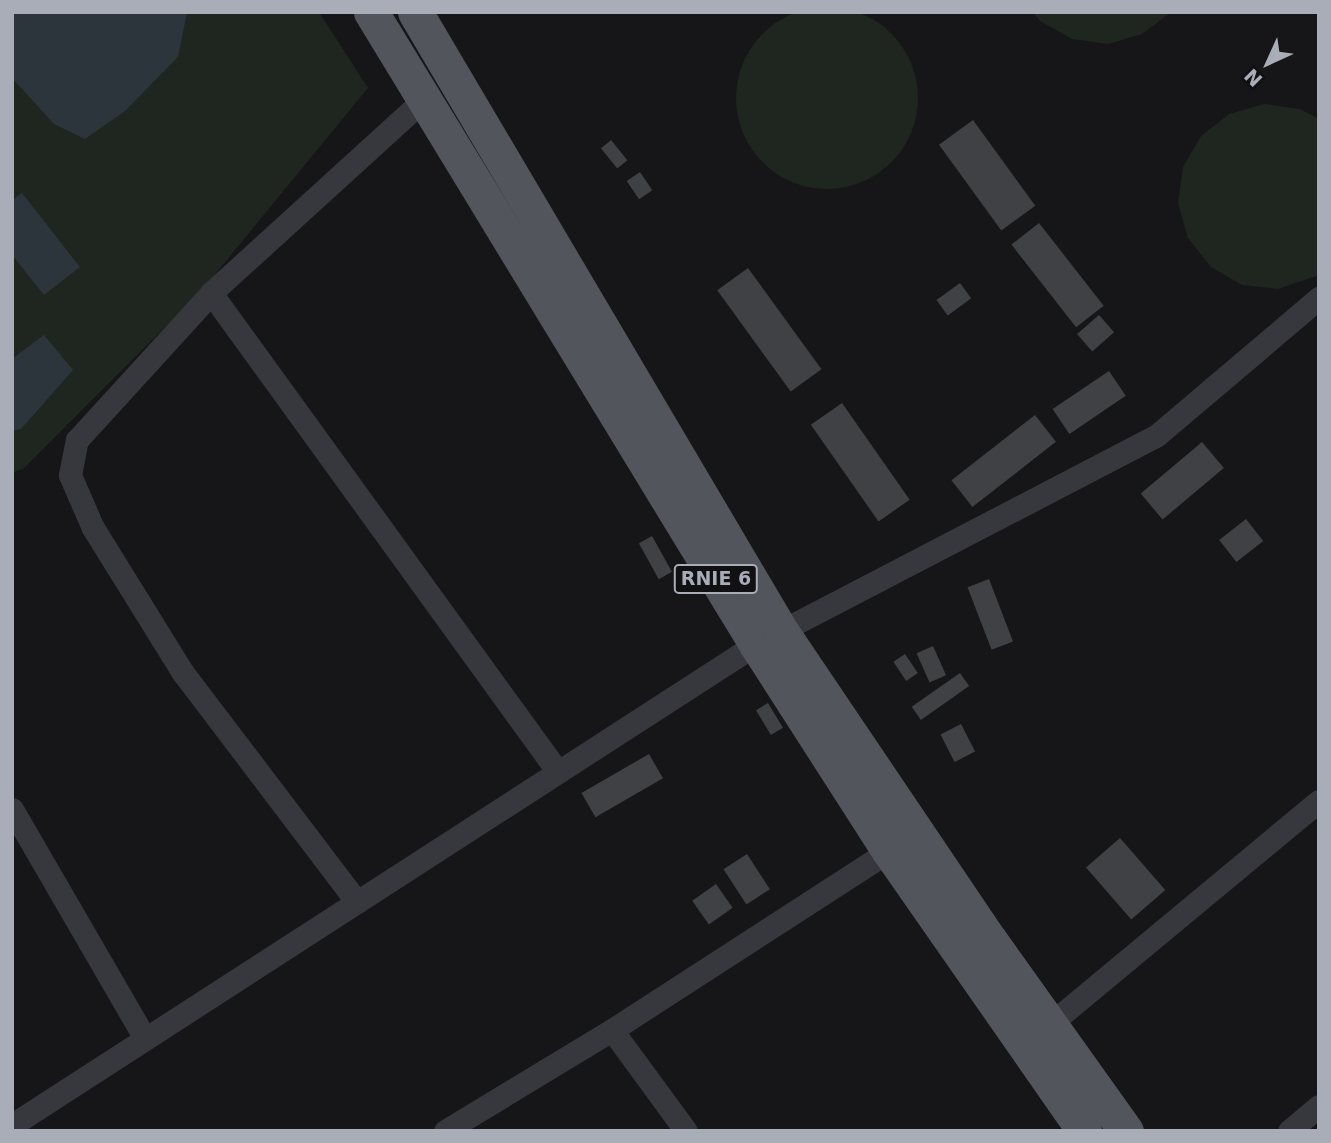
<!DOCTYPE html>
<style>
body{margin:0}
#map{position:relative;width:1331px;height:1143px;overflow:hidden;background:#161618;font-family:"DejaVu Sans",sans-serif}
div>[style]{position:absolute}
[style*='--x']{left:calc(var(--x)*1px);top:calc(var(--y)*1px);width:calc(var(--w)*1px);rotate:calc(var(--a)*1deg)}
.green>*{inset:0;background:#1e261f}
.round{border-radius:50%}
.water>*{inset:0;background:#2c353c}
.building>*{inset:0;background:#404145;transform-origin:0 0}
.street>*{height:23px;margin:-11.5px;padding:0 11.5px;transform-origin:11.5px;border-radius:11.5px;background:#37383d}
.primary>*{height:35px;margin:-17.5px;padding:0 17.5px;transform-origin:17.5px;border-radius:17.5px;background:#53555c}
span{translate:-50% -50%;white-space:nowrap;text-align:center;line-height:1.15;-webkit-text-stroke:6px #111113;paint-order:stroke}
.shield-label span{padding:2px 5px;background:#111113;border:2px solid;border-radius:5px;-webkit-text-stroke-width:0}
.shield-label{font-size:19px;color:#a8adb8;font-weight:700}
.frame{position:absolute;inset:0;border:14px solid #a8adb8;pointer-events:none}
.north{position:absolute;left:1233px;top:28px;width:70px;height:70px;-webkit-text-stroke:5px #111113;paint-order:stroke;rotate:225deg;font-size:19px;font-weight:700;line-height:28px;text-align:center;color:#a8adb8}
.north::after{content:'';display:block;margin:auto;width:24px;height:32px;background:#a8adb8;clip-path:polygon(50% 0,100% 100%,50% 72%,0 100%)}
</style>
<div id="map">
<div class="green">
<div class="round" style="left:736px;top:7px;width:182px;height:182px"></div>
<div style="clip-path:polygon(12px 12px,319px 12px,368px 88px,203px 289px,24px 468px,12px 473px)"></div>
<div style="clip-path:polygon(1033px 12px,1171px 12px,1142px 34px,1108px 44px,1072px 39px,1040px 21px)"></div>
<div style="clip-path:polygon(1264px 104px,1300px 109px,1319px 119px,1319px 275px,1278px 289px,1242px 285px,1211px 267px,1188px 238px,1178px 203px,1183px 167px,1201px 136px,1229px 114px)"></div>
</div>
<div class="water">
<div style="clip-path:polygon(12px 12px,187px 12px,178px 57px,125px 111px,85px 139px,54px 124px,12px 78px)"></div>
<div style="clip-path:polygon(22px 193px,80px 267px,44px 295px,12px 255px,12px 200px)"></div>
<div style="clip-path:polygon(44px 335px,73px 370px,21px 429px,12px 431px,12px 359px)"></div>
</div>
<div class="building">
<div style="left:973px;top:120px;width:106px;height:42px;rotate:54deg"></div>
<div style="left:611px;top:140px;width:26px;height:13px;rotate:51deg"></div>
<div style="left:640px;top:172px;width:22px;height:16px;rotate:56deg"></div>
<div style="left:1039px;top:223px;width:105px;height:35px;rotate:52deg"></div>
<div style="left:748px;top:268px;width:125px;height:38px;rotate:54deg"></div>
<div style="left:960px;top:283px;width:19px;height:29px;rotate:54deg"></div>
<div style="left:1099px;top:315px;width:23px;height:29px;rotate:49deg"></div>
<div style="left:1109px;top:371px;width:30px;height:68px;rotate:56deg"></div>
<div style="left:842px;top:403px;width:118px;height:38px;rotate:55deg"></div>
<div style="left:1035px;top:415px;width:34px;height:106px;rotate:52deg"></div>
<div style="left:1202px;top:442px;width:34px;height:80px;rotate:50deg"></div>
<div style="left:1246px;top:519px;width:28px;height:34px;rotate:52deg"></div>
<div style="left:652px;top:536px;width:41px;height:15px;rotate:61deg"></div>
<div style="left:989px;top:579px;width:67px;height:23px;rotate:69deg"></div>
<div style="left:933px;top:646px;width:32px;height:18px;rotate:66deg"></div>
<div style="left:905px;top:654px;width:23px;height:14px;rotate:56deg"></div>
<div style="left:960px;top:673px;width:16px;height:59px;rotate:55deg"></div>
<div style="left:768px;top:703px;width:29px;height:14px;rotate:59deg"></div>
<div style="left:961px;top:724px;width:31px;height:23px;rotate:63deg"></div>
<div style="left:649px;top:754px;width:28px;height:78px;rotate:60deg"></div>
<div style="left:1120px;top:838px;width:69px;height:45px;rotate:49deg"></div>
<div style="left:747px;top:854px;width:42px;height:28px;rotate:57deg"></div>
<div style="left:716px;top:884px;width:29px;height:29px;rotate:55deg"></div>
</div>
<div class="street">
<div style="--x:211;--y:293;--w:591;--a:54.08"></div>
<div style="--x:12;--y:809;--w:265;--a:59.9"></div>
<div style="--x:357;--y:902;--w:288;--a:-127.2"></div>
<div style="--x:183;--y:673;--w:171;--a:-121.8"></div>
<div style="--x:93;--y:528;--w:58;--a:-113.5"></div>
<div style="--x:70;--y:475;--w:36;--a:-79"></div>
<div style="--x:77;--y:440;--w:199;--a:-47.6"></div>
<div style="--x:211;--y:293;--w:287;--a:-42.3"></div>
<div style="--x:1050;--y:1024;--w:349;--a:-39.7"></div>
<div style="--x:612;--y:1030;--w:125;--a:53.8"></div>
<div style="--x:12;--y:1125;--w:886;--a:-32.88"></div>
<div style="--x:756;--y:644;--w:451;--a:-27.5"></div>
<div style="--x:1156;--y:436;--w:214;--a:-40.3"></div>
<div style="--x:445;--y:1131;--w:195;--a:-31.2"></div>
<div style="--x:612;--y:1030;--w:330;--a:-32.9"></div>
<div style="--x:1289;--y:1131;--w:39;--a:-40"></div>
</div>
<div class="primary">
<div style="--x:371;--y:12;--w:740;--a:58.65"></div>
<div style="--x:756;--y:644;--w:246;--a:57.3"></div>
<div style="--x:889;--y:851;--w:341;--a:55.1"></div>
<div style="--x:415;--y:12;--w:719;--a:59.41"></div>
<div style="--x:781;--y:631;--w:372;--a:56"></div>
<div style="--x:989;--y:939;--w:236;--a:54.5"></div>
</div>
<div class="shield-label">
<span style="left:716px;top:579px">RNIE 6</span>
</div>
<div class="frame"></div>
<div class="north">N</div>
</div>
